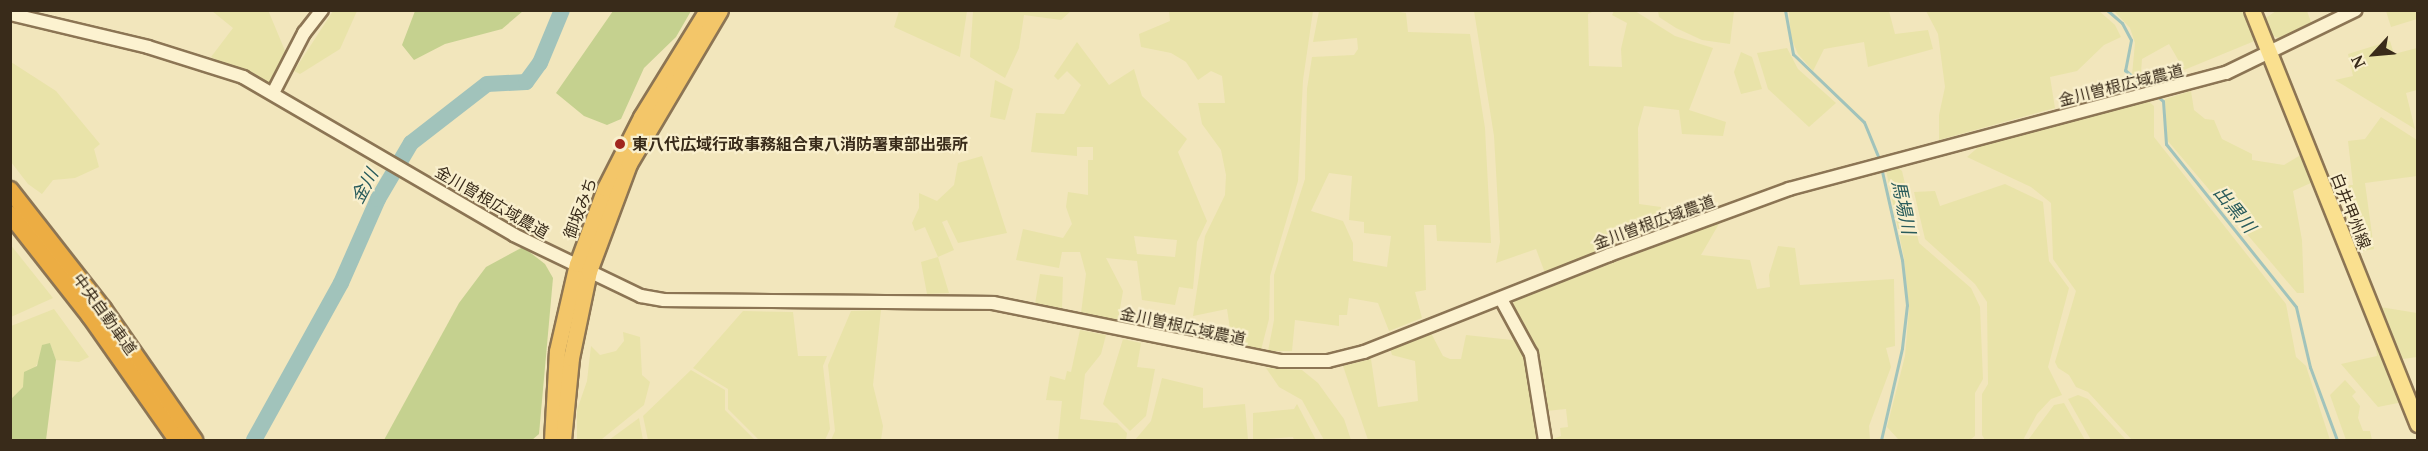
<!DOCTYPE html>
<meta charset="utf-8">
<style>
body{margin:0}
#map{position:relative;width:2428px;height:451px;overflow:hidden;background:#f2e6bc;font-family:"PT Serif","Noto Sans JP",serif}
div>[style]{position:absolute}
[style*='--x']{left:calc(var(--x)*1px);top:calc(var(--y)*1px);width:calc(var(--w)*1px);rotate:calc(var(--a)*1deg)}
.farmland>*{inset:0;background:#e9e3a9}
.green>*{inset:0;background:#c5d18f}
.stream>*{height:3px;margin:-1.5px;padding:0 1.5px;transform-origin:1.5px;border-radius:1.5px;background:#a1c3bb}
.river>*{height:16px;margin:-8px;padding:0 8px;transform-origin:8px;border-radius:8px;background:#a1c3bb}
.roads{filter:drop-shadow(2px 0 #8c7554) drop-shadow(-2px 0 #8c7554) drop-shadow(0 2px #8c7554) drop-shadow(0 -2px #8c7554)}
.tertiary>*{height:12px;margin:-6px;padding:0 6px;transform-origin:6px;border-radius:6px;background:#fcf2d0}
.primary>*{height:15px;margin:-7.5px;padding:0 7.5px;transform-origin:7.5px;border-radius:7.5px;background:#fae08f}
.trunk>*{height:15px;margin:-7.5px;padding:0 7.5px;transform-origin:7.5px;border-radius:7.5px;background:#f3c669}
.motorway>*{height:16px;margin:-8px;padding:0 8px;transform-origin:8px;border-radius:8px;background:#ecad43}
.dots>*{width:16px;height:16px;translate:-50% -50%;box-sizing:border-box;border:3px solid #f9efcd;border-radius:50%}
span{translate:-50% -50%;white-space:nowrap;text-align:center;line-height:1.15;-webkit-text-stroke:4.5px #f9efcd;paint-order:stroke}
.street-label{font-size:16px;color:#392b1a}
.poi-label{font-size:16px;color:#392b1a;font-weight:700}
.left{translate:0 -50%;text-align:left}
.water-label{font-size:18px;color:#285b5b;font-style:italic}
.frame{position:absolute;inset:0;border:12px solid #392b1a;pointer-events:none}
.north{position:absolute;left:2344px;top:24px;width:60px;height:60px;-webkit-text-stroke:4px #f9efcd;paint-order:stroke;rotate:244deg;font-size:16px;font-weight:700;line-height:24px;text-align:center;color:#392b1a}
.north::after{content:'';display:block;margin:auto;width:21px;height:27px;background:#392b1a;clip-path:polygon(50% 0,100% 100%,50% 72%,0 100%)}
</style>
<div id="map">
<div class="farmland">
<div style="clip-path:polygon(268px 10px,288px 58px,274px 80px,266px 84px,211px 57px,233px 28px,212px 11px)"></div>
<div style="clip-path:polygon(evenodd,1388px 10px,1406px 13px,1408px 32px,1470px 34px,1485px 128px,1491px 243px,1437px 241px,1436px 225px,1424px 225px,1426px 290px,1415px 292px,1422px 318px,1389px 331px,1378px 303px,1349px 298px,1347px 315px,1339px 315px,1339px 326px,1295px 320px,1292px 351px,1268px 351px,1274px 320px,1274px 275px,1305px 179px,1307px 89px,1312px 57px,1354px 55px,1358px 49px,1357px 38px,1313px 42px,1319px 11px,1388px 10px,1329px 173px,1352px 176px,1349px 220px,1364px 222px,1364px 233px,1391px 236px,1387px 267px,1353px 261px,1353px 243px,1343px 221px,1311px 211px,1329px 173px)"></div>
<div style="clip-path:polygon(333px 11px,357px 11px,340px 49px,300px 74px,294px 71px)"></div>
<div style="clip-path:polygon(899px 11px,967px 11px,960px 57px,894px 27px)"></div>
<div style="clip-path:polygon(973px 11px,1070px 10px,1071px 11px,1061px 20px,1024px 15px,1019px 48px,1005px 78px,970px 57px)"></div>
<div style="clip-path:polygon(1169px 11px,1313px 11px,1303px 80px,1298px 181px,1270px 276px,1269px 319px,1261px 350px,1226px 345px,1230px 329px,1227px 309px,1193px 316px,1205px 236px,1225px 195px,1226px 175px,1221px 150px,1202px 124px,1198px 103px,1225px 103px,1222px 76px,1211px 71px,1198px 80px,1186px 62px,1171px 53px,1141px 47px,1139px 34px,1170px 21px)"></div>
<div style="clip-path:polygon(1474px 11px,1594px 11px,1588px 14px,1589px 66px,1622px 67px,1621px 49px,1627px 23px,1612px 15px,1614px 11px,1635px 11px,1675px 36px,1713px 48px,1689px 110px,1726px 122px,1723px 136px,1682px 134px,1679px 110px,1644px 106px,1638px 128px,1639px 204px,1661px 207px,1658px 230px,1545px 273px,1536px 249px,1496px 263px,1500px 242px,1494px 136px)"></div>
<div style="clip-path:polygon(1658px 11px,1734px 11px,1730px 44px,1702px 40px,1676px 28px,1659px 17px)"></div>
<div style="clip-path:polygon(1789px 11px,1889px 11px,1895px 34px,1928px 30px,1933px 49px,1868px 67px,1864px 42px,1824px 49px,1813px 71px,1798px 54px,1791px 38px)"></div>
<div style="clip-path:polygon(1926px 11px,2099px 11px,2115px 25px,2121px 37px,2104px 45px,2077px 71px,2050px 77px,2055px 108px,1939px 140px,1939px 115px,1945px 87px,1938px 34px)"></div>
<div style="clip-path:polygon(2114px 11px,2247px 11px,2257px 40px,2184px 70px,2169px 44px,2142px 59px,2141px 73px,2132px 75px,2135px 43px,2130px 28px)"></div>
<div style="clip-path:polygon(2276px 11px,2307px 11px,2312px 25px,2281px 39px,2271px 35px,2264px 19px)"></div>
<div style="clip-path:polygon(2386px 11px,2417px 11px,2417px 19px,2391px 27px)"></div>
<div style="clip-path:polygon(2390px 41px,2394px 54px,2417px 48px,2417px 90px,2406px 93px,2415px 129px,2335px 80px,2353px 76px,2348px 54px)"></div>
<div style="clip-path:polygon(evenodd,1077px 42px,1109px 85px,1134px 69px,1142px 96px,1187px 139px,1178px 152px,1207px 221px,1197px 242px,1193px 289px,1179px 287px,1175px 305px,1142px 300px,1137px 261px,1106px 258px,1123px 291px,1118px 320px,1081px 313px,1086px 274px,1080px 252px,1062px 252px,1059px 268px,1016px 260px,1023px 229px,1063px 238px,1072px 224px,1066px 207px,1068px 192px,1088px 195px,1088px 160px,1093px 160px,1093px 147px,1077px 147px,1077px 156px,1031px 152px,1036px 113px,1064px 114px,1081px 85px,1067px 71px,1058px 80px,1054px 76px,1077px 42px,1134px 236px,1177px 240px,1175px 257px,1137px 254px,1134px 236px)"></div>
<div style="clip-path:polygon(1787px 48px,1798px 69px,1836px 103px,1809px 127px,1768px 89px,1757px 53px)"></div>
<div style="clip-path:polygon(1741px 52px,1752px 57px,1762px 89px,1741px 94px,1734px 72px)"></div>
<div style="clip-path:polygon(11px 62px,56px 91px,100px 144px,94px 149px,99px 167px,75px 178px,53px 180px,42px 194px,28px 184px,11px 162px)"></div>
<div style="clip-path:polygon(995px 80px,1013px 89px,1005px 120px,990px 117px)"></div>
<div style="clip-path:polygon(2191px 91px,2194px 110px,2205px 119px,2214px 120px,2222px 139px,2252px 154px,2252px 160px,2284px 165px,2304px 153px,2313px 182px,2293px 191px,2302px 240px,2304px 293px,2297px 293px,2167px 140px,2165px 99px)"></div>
<div style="clip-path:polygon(2148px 101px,2154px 106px,2154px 137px,2286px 304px,2296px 357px,2306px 366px,2330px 440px,2132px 440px,2088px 392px,2076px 387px,2069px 375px,2058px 368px,2055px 362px,2076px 291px,2053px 259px,2051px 203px,2031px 187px,1967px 157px,1982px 144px)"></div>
<div style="clip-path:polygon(2381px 117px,2417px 140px,2417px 176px,2365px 183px,2374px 249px,2358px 252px,2348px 229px,2343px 185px,2353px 185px,2348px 141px,2365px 139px)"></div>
<div style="clip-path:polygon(982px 156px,1007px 233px,958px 243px,947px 220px,942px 222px,954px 250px,938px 257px,949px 293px,927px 294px,921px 262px,938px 257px,925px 227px,915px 231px,912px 223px,919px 208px,919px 193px,937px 201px,954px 185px,958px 163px)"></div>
<div style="clip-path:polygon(1896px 166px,1902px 171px,1919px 243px,1971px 288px,1980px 307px,1983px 379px,1975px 393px,1975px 436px,1971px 439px,1898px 439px,1887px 427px,1905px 356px,1909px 309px,1904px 258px,1886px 170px)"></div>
<div style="clip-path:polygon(2005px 184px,2043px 202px,2049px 261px,2069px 288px,2048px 367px,2062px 395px,2051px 399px,2037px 414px,2023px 440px,1985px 440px,1982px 435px,1982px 394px,1988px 384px,1987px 302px,1975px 284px,1925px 239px,1914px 192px,1935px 191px,1940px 206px)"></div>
<div style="clip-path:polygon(1720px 222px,1701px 255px,1750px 260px,1757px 289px,1770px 287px,1769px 275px,1778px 246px,1795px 248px,1800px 285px,1894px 279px,1895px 346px,1886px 348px,1891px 367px,1869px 426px,1870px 440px,1550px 440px,1561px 436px,1560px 428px,1568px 427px,1566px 409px,1546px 411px,1512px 309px,1514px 301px)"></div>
<div style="clip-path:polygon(10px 244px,53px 298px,11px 317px,10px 317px)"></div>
<div style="clip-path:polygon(1040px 274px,1063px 277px,1062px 308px,1035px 304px)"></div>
<div style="clip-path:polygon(2380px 307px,2417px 313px,2417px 357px,2403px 359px)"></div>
<div style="clip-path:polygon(54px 309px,89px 357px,79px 362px,56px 360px,50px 343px,23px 387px,11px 399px,11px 326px)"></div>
<div style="clip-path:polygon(881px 310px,873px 385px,883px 426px,881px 440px,831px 440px,835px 431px,828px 365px,851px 311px)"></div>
<div style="clip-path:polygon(743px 311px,793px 312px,798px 356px,827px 356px,823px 366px,830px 429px,825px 440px,759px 440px,728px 409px,728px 389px,693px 368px)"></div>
<div style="clip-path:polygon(1080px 330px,1106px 335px,1101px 354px,1085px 374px,1080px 419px,1117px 423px,1127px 433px,1126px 440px,1058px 440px,1062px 401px,1046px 400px,1050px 376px,1065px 380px,1067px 371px,1071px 372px)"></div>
<div style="clip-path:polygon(623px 332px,640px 337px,642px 375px,650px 382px,644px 405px,602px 439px,577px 440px,577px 410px,587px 381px,591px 346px,600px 355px,616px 351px,624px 341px)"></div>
<div style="clip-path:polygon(1431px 333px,1443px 356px,1450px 359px,1461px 359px,1466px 335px,1521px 341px,1532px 372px,1541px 440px,1368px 440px,1343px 366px,1371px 359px,1378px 407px,1418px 401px,1415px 361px,1392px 355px,1390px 348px)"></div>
<div style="clip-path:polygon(2378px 333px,2403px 402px,2378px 407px,2341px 364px,2377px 356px,2374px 334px)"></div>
<div style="clip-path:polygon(1123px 339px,1141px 343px,1137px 367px,1155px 369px,1146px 416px,1130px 431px,1103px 404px)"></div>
<div style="clip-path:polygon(1266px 368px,1302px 370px,1318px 383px,1344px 419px,1351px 440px,1324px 440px,1302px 400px,1279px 387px)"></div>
<div style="clip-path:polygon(691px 370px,725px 390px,725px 410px,755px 440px,648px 440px,643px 416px)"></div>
<div style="clip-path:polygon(1162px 378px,1203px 388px,1203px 408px,1245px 404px,1248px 440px,1135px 440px,1151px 421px)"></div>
<div style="clip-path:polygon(2345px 380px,2356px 392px,2352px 396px,2360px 406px,2358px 418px,2363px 431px,2370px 431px,2372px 440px,2346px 440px,2330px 395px)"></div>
<div style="clip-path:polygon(2078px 395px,2088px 399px,2126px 440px,2091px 440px,2068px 399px)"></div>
<div style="clip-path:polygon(2064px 403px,2085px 440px,2028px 440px,2054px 405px)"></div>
<div style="clip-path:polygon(1297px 404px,1316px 440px,1294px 440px,1293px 437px,1253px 440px,1253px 413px,1294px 409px)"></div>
<div style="clip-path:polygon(639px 418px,643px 440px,609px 440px)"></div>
</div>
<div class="green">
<div style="clip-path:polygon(415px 11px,415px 10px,523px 11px,502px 29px,445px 44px,414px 60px,402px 45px)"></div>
<div style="clip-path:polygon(613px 11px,691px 11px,676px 37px,644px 68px,621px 119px,607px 125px,584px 116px,556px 93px)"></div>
<div style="clip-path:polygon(523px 247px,545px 264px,553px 278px,539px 434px,532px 440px,384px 440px,459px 303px,486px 267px)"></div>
<div style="clip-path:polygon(50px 343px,56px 360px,46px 440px,11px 440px,11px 399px,23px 387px,24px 372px,37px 366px,42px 345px)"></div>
</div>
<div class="stream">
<div style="--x:1785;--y:10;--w:45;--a:79.7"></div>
<div style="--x:1793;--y:54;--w:98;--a:43.8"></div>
<div style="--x:1864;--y:122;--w:42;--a:67.7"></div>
<div style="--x:2107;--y:10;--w:20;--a:41"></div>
<div style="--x:2122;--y:23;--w:19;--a:62"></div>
<div style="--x:2131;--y:40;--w:31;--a:101"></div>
<div style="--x:2125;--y:70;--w:30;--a:41"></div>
<div style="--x:2156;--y:95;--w:9;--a:41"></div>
<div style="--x:2163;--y:101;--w:43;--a:86"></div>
<div style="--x:2166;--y:144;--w:208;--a:51.4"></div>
<div style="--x:2296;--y:307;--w:62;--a:76.9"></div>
<div style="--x:2310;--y:367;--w:78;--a:69.7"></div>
<div style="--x:1881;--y:440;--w:94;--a:-77.1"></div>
<div style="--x:1902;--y:348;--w:43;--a:-83.4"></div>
<div style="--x:1907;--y:305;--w:45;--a:-96.3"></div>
<div style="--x:1902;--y:260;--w:95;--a:-102.7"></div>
</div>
<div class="river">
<div style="--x:254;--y:440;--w:179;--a:-61"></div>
<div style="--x:341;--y:283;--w:92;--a:-66.2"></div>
<div style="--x:378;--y:199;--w:65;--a:-59.5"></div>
<div style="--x:411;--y:143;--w:96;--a:-37.8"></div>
<div style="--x:487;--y:84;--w:39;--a:-3"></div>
<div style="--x:526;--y:82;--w:24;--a:-54"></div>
<div style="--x:540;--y:63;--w:57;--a:-67.5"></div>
</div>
<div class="roads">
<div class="tertiary">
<div style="--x:10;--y:14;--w:142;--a:13.4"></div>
<div style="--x:148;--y:47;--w:100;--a:17.5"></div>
<div style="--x:243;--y:77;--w:314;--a:30.2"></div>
<div style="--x:514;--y:235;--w:141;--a:25.7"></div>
<div style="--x:641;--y:296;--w:23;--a:10"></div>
<div style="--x:664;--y:300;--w:329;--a:0.5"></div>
<div style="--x:993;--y:303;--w:294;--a:11.4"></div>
<div style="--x:1281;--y:361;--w:47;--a:0"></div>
<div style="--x:1328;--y:361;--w:37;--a:-14"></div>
<div style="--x:1364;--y:352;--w:264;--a:-21.6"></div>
<div style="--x:1609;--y:255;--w:192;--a:-20.1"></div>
<div style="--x:1789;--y:189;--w:452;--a:-14.9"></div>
<div style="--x:2226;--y:73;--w:144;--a:-25.9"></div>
<div style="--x:273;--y:93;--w:68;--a:-62.7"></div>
<div style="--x:304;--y:33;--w:29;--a:-52"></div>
<div style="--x:1501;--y:299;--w:63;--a:61.4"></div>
<div style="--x:1531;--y:354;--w:87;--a:80.8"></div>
</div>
<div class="primary">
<div style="--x:2252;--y:10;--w:446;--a:68.2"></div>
</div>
<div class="trunk">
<div style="--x:552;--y:440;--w:89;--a:-86.8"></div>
<div style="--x:557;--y:351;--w:89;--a:-77.1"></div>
<div style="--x:577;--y:264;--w:81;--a:-69.8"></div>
<div style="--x:605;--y:188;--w:80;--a:-63.1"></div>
<div style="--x:641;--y:117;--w:126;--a:-58.3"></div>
<div style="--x:563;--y:440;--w:82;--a:-84.4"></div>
<div style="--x:571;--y:358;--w:89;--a:-78.3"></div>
<div style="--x:589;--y:271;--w:114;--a:-69.5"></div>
<div style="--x:629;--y:164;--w:179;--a:-59.4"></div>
</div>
<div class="motorway">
<div style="--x:10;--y:190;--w:151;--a:52"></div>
<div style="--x:103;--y:309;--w:160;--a:55.2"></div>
<div style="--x:10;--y:214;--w:130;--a:51.9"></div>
<div style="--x:90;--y:316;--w:151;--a:54.9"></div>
</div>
</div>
<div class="dots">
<div style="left:620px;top:144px;background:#a1261e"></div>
</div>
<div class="street-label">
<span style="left:2121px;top:85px;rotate:-14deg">金川曽根広域農道</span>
<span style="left:492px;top:202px;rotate:30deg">金川曽根広域農道</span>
<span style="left:580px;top:208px;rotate:-69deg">御坂みち</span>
<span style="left:2351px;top:211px;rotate:68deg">白井甲州線</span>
<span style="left:1654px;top:222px;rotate:-20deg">金川曽根広域農道</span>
<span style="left:105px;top:314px;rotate:54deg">中央自動車道</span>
<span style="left:1183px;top:326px;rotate:12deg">金川曽根広域農道</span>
</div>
<div class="poi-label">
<span class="left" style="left:632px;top:144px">東八代広域行政事務組合東八消防署東部出張所</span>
</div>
<div class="water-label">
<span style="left:364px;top:186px;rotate:-62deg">金川</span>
<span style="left:1904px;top:207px;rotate:78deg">馬場川</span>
<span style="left:2235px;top:209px;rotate:51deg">出黒川</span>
</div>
<div class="frame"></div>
<div class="north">N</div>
</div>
